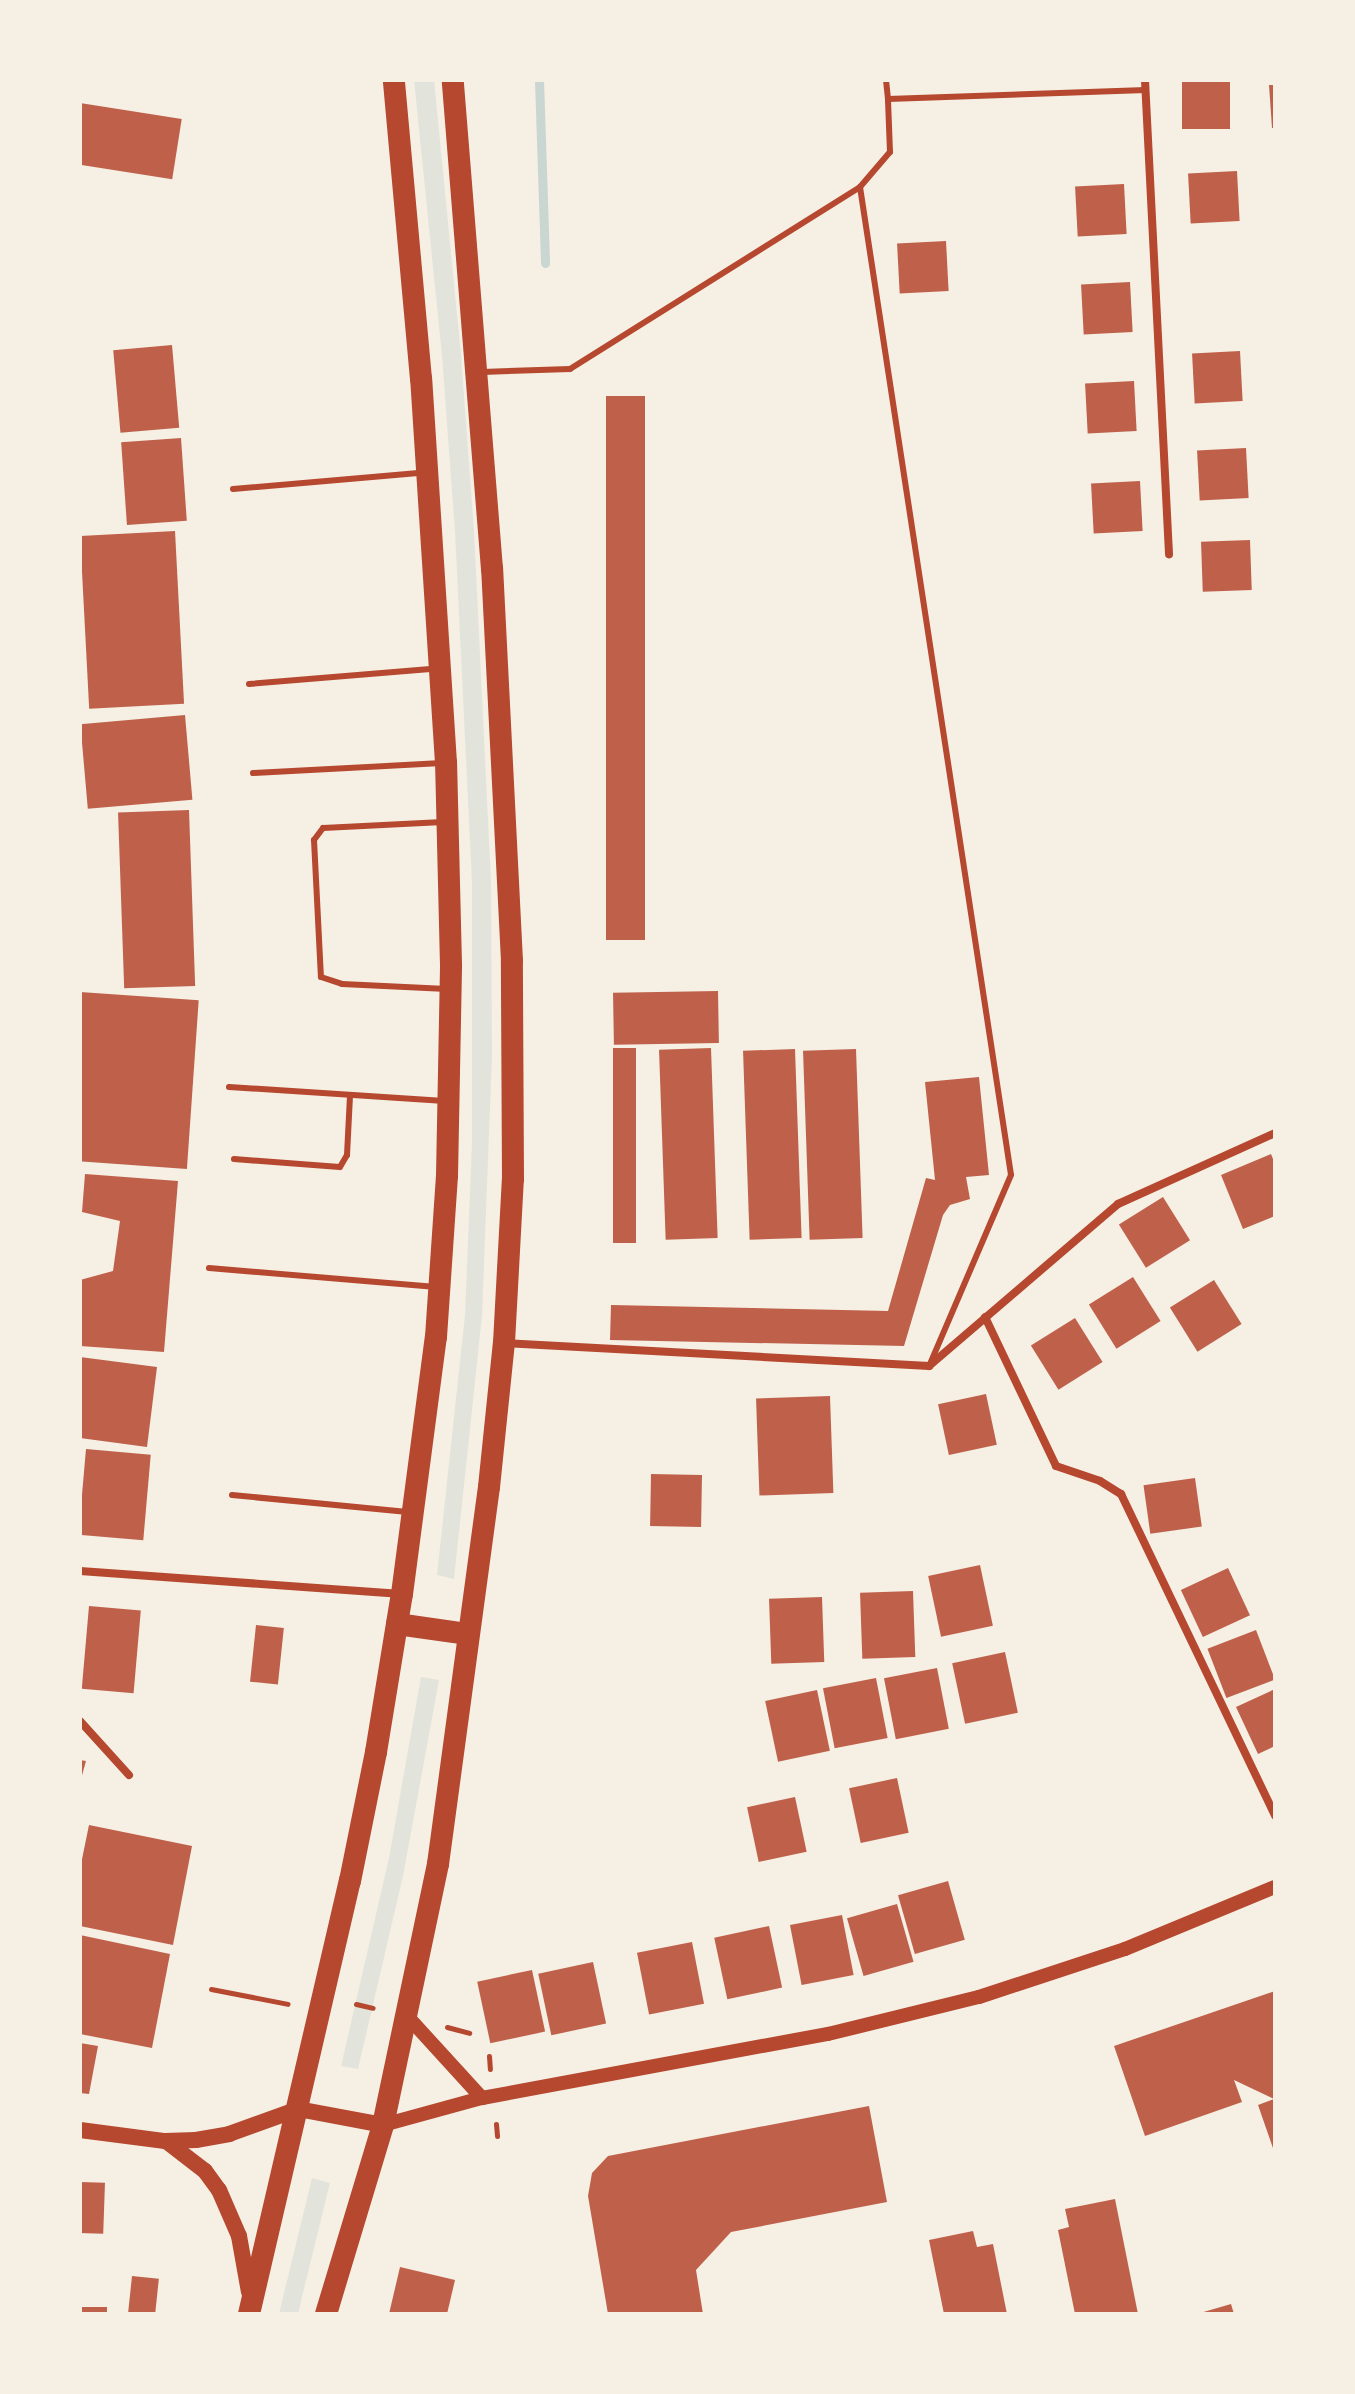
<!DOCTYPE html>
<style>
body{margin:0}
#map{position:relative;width:1355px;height:2394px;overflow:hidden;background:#f6efe4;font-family:"Noto Serif",serif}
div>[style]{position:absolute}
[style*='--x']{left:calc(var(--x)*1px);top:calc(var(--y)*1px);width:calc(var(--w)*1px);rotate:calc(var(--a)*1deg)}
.green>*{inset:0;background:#e2e4dc}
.stream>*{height:9px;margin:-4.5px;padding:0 4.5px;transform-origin:4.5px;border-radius:4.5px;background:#c9d6d2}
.building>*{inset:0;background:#bf614a;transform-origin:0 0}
.path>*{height:5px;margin:-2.5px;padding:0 2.5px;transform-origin:2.5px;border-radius:2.5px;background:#b5482f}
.service>*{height:6px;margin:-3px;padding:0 3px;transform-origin:3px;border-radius:3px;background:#b5482f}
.minor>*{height:8px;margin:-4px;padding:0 4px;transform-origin:4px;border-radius:4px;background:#b5482f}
.tertiary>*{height:14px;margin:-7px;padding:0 7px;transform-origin:7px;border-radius:7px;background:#b5482f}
.secondary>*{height:16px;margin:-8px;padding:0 8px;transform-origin:8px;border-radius:8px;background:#b5482f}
.trunk>*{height:22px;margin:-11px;padding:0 11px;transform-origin:11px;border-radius:11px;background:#b5482f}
span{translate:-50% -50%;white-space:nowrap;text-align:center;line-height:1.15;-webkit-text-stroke:8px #f6efe4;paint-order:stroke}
.frame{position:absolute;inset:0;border:82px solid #f6efe4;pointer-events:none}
</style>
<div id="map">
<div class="green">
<div style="clip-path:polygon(414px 80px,434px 80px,461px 355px,474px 531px,491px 882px,492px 1056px,482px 1316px,454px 1579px,437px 1575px,465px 1315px,472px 1142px,472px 883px,455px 532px,442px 356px)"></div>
<div style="clip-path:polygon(421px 1677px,439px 1680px,403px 1876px,358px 2069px,341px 2066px,389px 1858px)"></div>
<div style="clip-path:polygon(312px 2178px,330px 2183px,302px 2297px,298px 2314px,279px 2314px)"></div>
</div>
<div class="stream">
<div style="--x:539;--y:80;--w:183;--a:88.1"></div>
</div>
<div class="building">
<div style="left:1182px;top:80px;width:48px;height:49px"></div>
<div style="clip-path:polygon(1269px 85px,1275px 85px,1275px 128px,1272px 128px)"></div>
<div style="left:80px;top:103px;width:103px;height:61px;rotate:9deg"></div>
<div style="left:1237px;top:171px;width:50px;height:49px;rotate:87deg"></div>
<div style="left:1124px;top:184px;width:50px;height:49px;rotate:87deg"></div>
<div style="left:946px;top:241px;width:50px;height:49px;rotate:87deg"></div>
<div style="left:1130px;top:282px;width:50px;height:49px;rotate:87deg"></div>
<div style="left:172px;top:345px;width:83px;height:59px;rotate:85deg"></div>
<div style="left:1240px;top:351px;width:50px;height:48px;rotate:87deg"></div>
<div style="left:1134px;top:381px;width:50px;height:49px;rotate:87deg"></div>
<div style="left:606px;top:396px;width:39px;height:544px"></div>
<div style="left:181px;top:438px;width:83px;height:60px;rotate:86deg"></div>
<div style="left:1246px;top:448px;width:50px;height:49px;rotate:87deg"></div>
<div style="left:1140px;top:481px;width:50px;height:49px;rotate:87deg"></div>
<div style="left:175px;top:531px;width:173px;height:95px;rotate:87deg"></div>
<div style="left:1250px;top:540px;width:50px;height:49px;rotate:88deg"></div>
<div style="left:185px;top:715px;width:85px;height:105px;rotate:85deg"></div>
<div style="left:189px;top:810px;width:176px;height:71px;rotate:88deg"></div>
<div style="left:718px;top:991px;width:52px;height:105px;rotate:89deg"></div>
<div style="left:80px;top:992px;width:119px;height:169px;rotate:4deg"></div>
<div style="left:613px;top:1048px;width:23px;height:195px"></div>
<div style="left:711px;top:1048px;width:190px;height:52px;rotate:88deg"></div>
<div style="left:795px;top:1049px;width:189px;height:52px;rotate:88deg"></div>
<div style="left:856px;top:1049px;width:189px;height:53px;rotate:88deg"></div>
<div style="clip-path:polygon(979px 1077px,989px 1175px,966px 1177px,970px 1199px,950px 1205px,943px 1215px,904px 1346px,610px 1340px,611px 1305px,888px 1311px,926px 1178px,935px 1180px,925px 1082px)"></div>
<div style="clip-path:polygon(1271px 1154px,1275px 1164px,1275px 1216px,1243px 1229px,1221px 1175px)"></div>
<div style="clip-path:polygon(85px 1174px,178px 1181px,164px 1352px,80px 1346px,80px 1280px,113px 1271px,120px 1221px,82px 1212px)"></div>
<div style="left:1163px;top:1197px;width:51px;height:52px;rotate:58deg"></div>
<div style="left:1133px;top:1277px;width:52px;height:52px;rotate:58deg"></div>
<div style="left:1214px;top:1280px;width:52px;height:52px;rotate:58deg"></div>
<div style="left:1075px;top:1318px;width:52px;height:52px;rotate:58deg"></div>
<div style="clip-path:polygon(80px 1357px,157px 1367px,147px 1447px,80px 1438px)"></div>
<div style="left:986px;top:1394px;width:52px;height:49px;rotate:78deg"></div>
<div style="left:830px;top:1396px;width:97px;height:74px;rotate:88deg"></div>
<div style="left:86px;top:1449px;width:65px;height:86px;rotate:5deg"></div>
<div style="left:651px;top:1474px;width:51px;height:52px;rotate:1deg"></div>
<div style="left:1195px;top:1478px;width:49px;height:52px;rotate:82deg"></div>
<div style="left:980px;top:1565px;width:62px;height:53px;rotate:78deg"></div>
<div style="left:1228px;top:1568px;width:52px;height:52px;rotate:65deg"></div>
<div style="left:913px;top:1591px;width:66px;height:53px;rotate:88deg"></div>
<div style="left:822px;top:1597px;width:65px;height:53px;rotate:88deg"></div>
<div style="left:89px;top:1606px;width:52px;height:83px;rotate:5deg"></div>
<div style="left:256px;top:1625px;width:28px;height:57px;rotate:6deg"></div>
<div style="left:1256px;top:1630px;width:53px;height:52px;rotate:69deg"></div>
<div style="left:1005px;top:1652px;width:62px;height:54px;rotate:78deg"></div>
<div style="left:937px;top:1668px;width:62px;height:54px;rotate:79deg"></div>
<div style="left:876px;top:1678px;width:61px;height:54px;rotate:79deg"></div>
<div style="clip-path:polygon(1275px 1689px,1275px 1746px,1258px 1754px,1236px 1707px)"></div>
<div style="left:817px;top:1690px;width:62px;height:53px;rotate:78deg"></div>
<div style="clip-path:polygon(80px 1760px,86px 1761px,81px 1779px,80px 1779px)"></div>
<div style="left:897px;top:1778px;width:56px;height:49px;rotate:78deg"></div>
<div style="left:795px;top:1797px;width:56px;height:49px;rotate:78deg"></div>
<div style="clip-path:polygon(89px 1825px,192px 1846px,173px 1945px,80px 1926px,80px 1869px)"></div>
<div style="left:948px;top:1881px;width:61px;height:52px;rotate:74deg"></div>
<div style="left:897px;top:1904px;width:60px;height:52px;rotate:74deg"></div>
<div style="left:842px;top:1915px;width:61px;height:53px;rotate:79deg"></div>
<div style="left:769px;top:1926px;width:63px;height:56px;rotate:78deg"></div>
<div style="clip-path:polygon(80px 1935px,170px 1954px,152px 2048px,80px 2034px)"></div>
<div style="left:692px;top:1942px;width:63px;height:56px;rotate:79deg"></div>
<div style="left:593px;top:1962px;width:63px;height:56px;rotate:78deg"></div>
<div style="left:532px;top:1970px;width:63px;height:56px;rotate:78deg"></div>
<div style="clip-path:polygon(1275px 1991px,1275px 2154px,1258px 2105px,1274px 2099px,1234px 2080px,1242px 2102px,1145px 2136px,1114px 2046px)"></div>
<div style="clip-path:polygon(80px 2043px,98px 2046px,89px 2094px,80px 2093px)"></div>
<div style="clip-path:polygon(869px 2106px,887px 2202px,731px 2232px,696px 2270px,703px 2314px,608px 2314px,588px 2196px,592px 2173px,608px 2156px)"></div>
<div style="left:80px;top:2182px;width:25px;height:51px;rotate:2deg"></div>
<div style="clip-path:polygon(1115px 2199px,1138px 2314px,1075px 2314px,1058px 2230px,1069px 2227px,1065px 2209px)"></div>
<div style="clip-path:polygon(973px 2231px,977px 2247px,993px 2244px,1007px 2314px,944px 2314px,929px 2240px)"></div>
<div style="clip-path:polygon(400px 2267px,455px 2280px,447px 2314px,389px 2314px)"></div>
<div style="left:132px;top:2276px;width:27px;height:38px;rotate:6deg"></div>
<div style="clip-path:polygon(1231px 2304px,1234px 2314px,1201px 2314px,1200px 2313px)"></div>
<div style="left:80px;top:2307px;width:27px;height:7px"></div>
</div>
<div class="path">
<div style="--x:211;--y:1989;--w:78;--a:11"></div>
<div style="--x:356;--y:2004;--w:17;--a:13"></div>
<div style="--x:447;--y:2027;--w:23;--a:15"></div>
<div style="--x:489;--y:2056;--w:13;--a:86"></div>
<div style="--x:496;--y:2124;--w:12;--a:85"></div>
</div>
<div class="service">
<div style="--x:886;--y:80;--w:19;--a:84"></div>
<div style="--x:860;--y:187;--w:999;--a:81.31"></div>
<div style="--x:1011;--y:1175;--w:208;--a:113.2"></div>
<div style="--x:482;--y:372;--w:88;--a:-2"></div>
<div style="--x:570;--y:369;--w:342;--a:-32.1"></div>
<div style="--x:860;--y:187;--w:46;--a:-49.4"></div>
<div style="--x:890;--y:152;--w:53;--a:-92.2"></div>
<div style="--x:888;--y:99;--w:258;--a:-2"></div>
<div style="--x:233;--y:489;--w:189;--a:-4.9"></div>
<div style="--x:249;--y:684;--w:185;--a:-4.7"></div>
<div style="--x:253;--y:773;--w:189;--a:-3"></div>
<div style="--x:443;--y:822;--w:120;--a:177.1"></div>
<div style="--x:323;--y:828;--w:15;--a:127"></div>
<div style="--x:314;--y:840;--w:137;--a:87.1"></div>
<div style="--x:321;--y:977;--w:22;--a:18"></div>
<div style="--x:342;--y:984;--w:105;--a:2.7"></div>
<div style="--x:229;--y:1087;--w:216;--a:3.7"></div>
<div style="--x:234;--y:1159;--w:106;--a:4.3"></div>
<div style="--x:340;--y:1167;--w:14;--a:-60"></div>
<div style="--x:347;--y:1155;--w:60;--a:-87.1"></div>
<div style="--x:209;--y:1268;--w:228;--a:4.8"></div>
<div style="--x:232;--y:1495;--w:179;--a:5.5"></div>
</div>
<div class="minor">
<div style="--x:1145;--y:80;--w:475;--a:87.1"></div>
<div style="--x:985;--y:1317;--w:165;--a:64.5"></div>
<div style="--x:1056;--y:1466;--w:46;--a:18.8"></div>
<div style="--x:1100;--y:1481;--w:25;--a:32"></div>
<div style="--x:1121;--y:1494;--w:357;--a:64.4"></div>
<div style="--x:505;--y:1343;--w:425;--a:3.1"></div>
<div style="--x:929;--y:1366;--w:249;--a:-40.6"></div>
<div style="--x:1118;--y:1204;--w:172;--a:-24.3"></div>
<div style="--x:80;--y:1571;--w:319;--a:4.1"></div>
<div style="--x:80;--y:1721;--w:73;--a:47.8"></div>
</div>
<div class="tertiary">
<div style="--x:408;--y:2017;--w:110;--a:47.6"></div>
<div style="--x:383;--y:2125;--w:103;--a:-15.3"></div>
<div style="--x:482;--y:2098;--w:352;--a:-10.5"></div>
<div style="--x:828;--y:2034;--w:155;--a:-13.8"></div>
<div style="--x:979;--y:1997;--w:154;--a:-18.2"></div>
<div style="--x:1125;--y:1949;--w:162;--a:-22.5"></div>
</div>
<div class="secondary">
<div style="--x:80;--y:2130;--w:86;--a:7.4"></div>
<div style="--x:165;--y:2141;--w:31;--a:-2"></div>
<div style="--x:196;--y:2140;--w:34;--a:-10"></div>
<div style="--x:229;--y:2134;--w:73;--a:-19.9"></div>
<div style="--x:298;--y:2109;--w:86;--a:10.7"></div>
<div style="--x:166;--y:2141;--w:49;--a:37.6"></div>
<div style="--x:205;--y:2171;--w:24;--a:54"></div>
<div style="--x:219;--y:2190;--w:50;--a:66.5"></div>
<div style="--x:239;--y:2236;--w:57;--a:79.9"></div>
</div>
<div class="trunk">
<div style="--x:397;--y:1624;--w:72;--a:8"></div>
<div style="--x:249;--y:2314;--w:445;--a:-76.9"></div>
<div style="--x:350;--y:1881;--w:132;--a:-78.6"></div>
<div style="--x:376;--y:1752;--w:160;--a:-80.7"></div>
<div style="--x:402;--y:1594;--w:259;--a:-82.5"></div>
<div style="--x:436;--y:1337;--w:161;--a:-86.1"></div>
<div style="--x:447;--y:1176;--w:211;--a:-88.9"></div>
<div style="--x:451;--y:965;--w:202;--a:-91.4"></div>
<div style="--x:446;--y:763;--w:385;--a:-93.7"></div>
<div style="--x:421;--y:379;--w:300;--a:-95.2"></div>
<div style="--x:326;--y:2314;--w:197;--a:-73.2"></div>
<div style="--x:383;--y:2125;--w:267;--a:-78.1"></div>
<div style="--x:438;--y:1864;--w:380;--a:-82.3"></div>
<div style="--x:489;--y:1487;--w:145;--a:-84.1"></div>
<div style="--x:504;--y:1343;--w:164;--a:-86.9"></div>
<div style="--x:513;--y:1179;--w:218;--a:-90.3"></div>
<div style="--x:512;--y:961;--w:393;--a:-92.9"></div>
<div style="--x:492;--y:569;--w:491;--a:-94.6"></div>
</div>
<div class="frame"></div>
</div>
